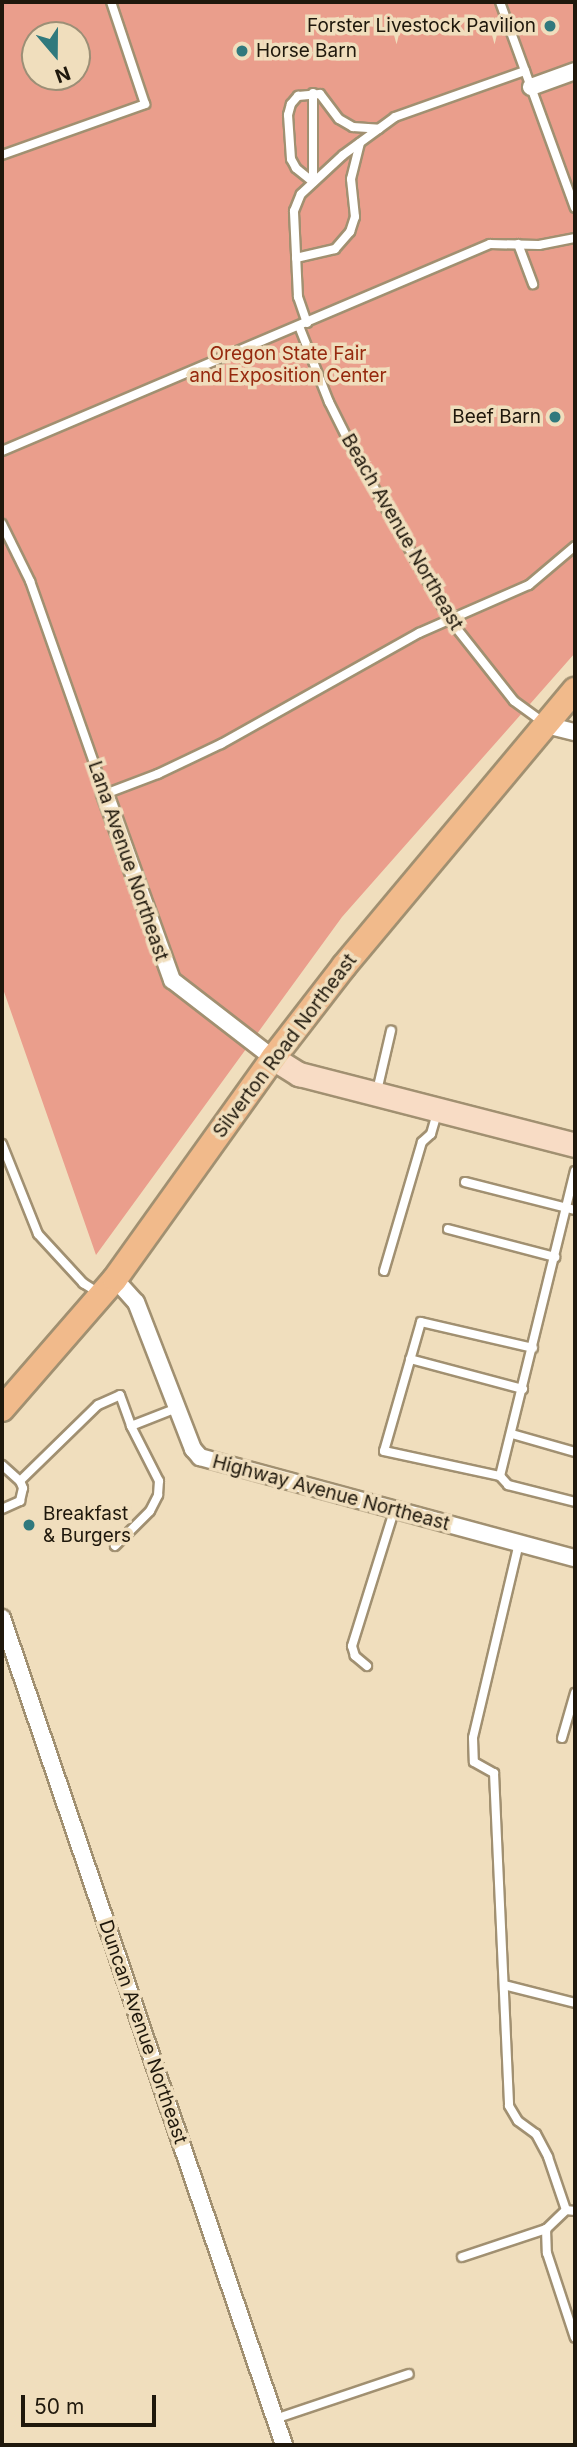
<!DOCTYPE html>
<style>
body{margin:0}
#map{position:relative;width:577px;height:2447px;overflow:hidden;background:#f0debd;font-family:Inter,sans-serif}
div>[style]{position:absolute}
[style*='--x']{left:calc(var(--x)*1px);top:calc(var(--y)*1px);width:calc(var(--w)*1px);rotate:calc(var(--a)*1deg)}
.green>*{inset:0;background:#ea9e8c}
.roads{filter:drop-shadow(2px 0 #a19071) drop-shadow(-2px 0 #a19071) drop-shadow(0 2px #a19071) drop-shadow(0 -2px #a19071)}
.lane>*{height:8px;margin:-4px;padding:0 4px;transform-origin:4px;border-radius:4px;background:#fff}
.street>*{height:16px;margin:-8px;padding:0 8px;transform-origin:8px;border-radius:8px;background:#fff}
.secondary>*{height:23px;margin:-11.5px;padding:0 11.5px;transform-origin:11.5px;border-radius:11.5px;background:#f8dcc5}
.primary>*{height:24px;margin:-12px;padding:0 12px;transform-origin:12px;border-radius:12px;background:#f1ba8b}
.dots>*{width:19px;height:19px;translate:-50% -50%;box-sizing:border-box;border:4px solid #f0debd;border-radius:50%}
span{translate:-50% -50%;white-space:nowrap;text-align:center;line-height:1.15;-webkit-text-stroke:7px #f0debd;paint-order:stroke}
.poi-label{font-size:19px;color:#1f180c}
.right{translate:-100% -50%;text-align:right}
.left{translate:0 -50%;text-align:left}
.park-label{font-size:19px;color:#96290e}
.street-label{font-size:19px;color:#1f180c}
.frame{position:absolute;inset:0;border:4px solid #1f180c;pointer-events:none}
.north{position:absolute;left:21px;top:21px;width:70px;height:70px;box-sizing:border-box;background:#f0debd;border:2px solid #9c8f76;border-radius:50%;rotate:160deg;font-size:19px;font-weight:700;line-height:28px;text-align:center;color:#1f180c}
.north::after{content:'';display:block;margin:auto;width:24px;height:32px;background:#30797d;clip-path:polygon(50% 0,100% 100%,50% 72%,0 100%)}
.scale{position:absolute;left:21px;top:2395px;width:135px;height:32px;box-sizing:border-box;border:4px solid #1f180c;border-top:0;padding-left:9px;font-size:21px;line-height:24px;white-space:nowrap;color:#1f180c;-webkit-text-stroke:5px #f0debd;paint-order:stroke}
</style>
<div id="map">
<div class="green">
<div style="clip-path:polygon(evenodd,2px 2px,575px 2px,575px 653px,342px 917px,96px 1255px,2px 986px,2px 2px,35px 35px,77px 35px,77px 77px,35px 77px,35px 35px)"></div>
</div>
<div class="roads">
<div class="lane">
<div style="--x:500;--y:2;--w:219;--a:70"></div>
<div style="--x:2;--y:155;--w:152;--a:-19.6"></div>
<div style="--x:145;--y:104;--w:108;--a:-108.4"></div>
<div style="--x:313;--y:182;--w:22;--a:-141"></div>
<div style="--x:296;--y:168;--w:10;--a:-119"></div>
<div style="--x:291;--y:159;--w:44;--a:-93.9"></div>
<div style="--x:288;--y:115;--w:11;--a:-75"></div>
<div style="--x:291;--y:104;--w:11;--a:-49"></div>
<div style="--x:298;--y:96;--w:22;--a:-5"></div>
<div style="--x:320;--y:94;--w:31;--a:53"></div>
<div style="--x:339;--y:119;--w:16;--a:30"></div>
<div style="--x:353;--y:127;--w:26;--a:4"></div>
<div style="--x:313;--y:182;--w:89;--a:-90"></div>
<div style="--x:518;--y:244;--w:43;--a:69.4"></div>
<div style="--x:296;--y:258;--w:40;--a:-13"></div>
<div style="--x:335;--y:249;--w:23;--a:-49"></div>
<div style="--x:350;--y:232;--w:16;--a:-72"></div>
<div style="--x:355;--y:217;--w:38;--a:-96"></div>
<div style="--x:351;--y:179;--w:37;--a:-76"></div>
<div style="--x:307;--y:323;--w:28;--a:-109"></div>
<div style="--x:298;--y:297;--w:86;--a:-92.7"></div>
<div style="--x:294;--y:211;--w:18;--a:-68"></div>
<div style="--x:301;--y:194;--w:57;--a:-42.9"></div>
<div style="--x:343;--y:155;--w:64;--a:-36.2"></div>
<div style="--x:395;--y:117;--w:138;--a:-19.5"></div>
<div style="--x:299;--y:326;--w:82;--a:68.5"></div>
<div style="--x:329;--y:402;--w:60;--a:63.4"></div>
<div style="--x:356;--y:456;--w:189;--a:60.2"></div>
<div style="--x:450;--y:620;--w:103;--a:51.7"></div>
<div style="--x:514;--y:701;--w:37;--a:36"></div>
<div style="--x:2;--y:451;--w:530;--a:-22.99"></div>
<div style="--x:490;--y:244;--w:49;--a:1.2"></div>
<div style="--x:539;--y:245;--w:37;--a:-11"></div>
<div style="--x:2;--y:524;--w:64;--a:63.8"></div>
<div style="--x:30;--y:581;--w:226;--a:70.6"></div>
<div style="--x:105;--y:794;--w:57;--a:-20.7"></div>
<div style="--x:158;--y:774;--w:70;--a:-25.5"></div>
<div style="--x:221;--y:744;--w:227;--a:-29.3"></div>
<div style="--x:419;--y:633;--w:120;--a:-23.6"></div>
<div style="--x:529;--y:585;--w:60;--a:-40.3"></div>
<div style="--x:377;--y:1091;--w:62;--a:-76.9"></div>
<div style="--x:2;--y:1144;--w:97;--a:68.2"></div>
<div style="--x:38;--y:1234;--w:67;--a:47.4"></div>
<div style="--x:83;--y:1283;--w:19;--a:32"></div>
<div style="--x:465;--y:1182;--w:114;--a:14.3"></div>
<div style="--x:448;--y:1229;--w:111;--a:14.7"></div>
<div style="--x:384;--y:1271;--w:134;--a:-73.6"></div>
<div style="--x:422;--y:1142;--w:12;--a:-42"></div>
<div style="--x:431;--y:1134;--w:22;--a:-74"></div>
<div style="--x:533;--y:1348;--w:115;--a:-166.9"></div>
<div style="--x:421;--y:1322;--w:134;--a:106"></div>
<div style="--x:384;--y:1451;--w:119;--a:12.2"></div>
<div style="--x:500;--y:1476;--w:12;--a:48"></div>
<div style="--x:508;--y:1485;--w:69;--a:14.2"></div>
<div style="--x:410;--y:1359;--w:117;--a:14.9"></div>
<div style="--x:512;--y:1434;--w:66;--a:15.9"></div>
<div style="--x:2;--y:1465;--w:24;--a:42"></div>
<div style="--x:20;--y:1481;--w:109;--a:-44.3"></div>
<div style="--x:98;--y:1405;--w:24;--a:-24"></div>
<div style="--x:120;--y:1395;--w:33;--a:70"></div>
<div style="--x:131;--y:1426;--w:49;--a:-21.4"></div>
<div style="--x:500;--y:1476;--w:314;--a:-76.2"></div>
<div style="--x:2;--y:1509;--w:20;--a:-24"></div>
<div style="--x:20;--y:1501;--w:13;--a:-77"></div>
<div style="--x:23;--y:1488;--w:8;--a:-113"></div>
<div style="--x:519;--y:1543;--w:200;--a:103.3"></div>
<div style="--x:473;--y:1738;--w:24;--a:88"></div>
<div style="--x:474;--y:1762;--w:23;--a:29"></div>
<div style="--x:494;--y:1773;--w:333;--a:87.4"></div>
<div style="--x:509;--y:2106;--w:17;--a:59"></div>
<div style="--x:518;--y:2121;--w:22;--a:36"></div>
<div style="--x:536;--y:2134;--w:26;--a:62"></div>
<div style="--x:548;--y:2157;--w:56;--a:71.2"></div>
<div style="--x:115;--y:1546;--w:49;--a:-45"></div>
<div style="--x:150;--y:1511;--w:18;--a:-63"></div>
<div style="--x:158;--y:1495;--w:14;--a:-86"></div>
<div style="--x:159;--y:1481;--w:62;--a:-117"></div>
<div style="--x:367;--y:1666;--w:16;--a:-140"></div>
<div style="--x:355;--y:1656;--w:10;--a:-107"></div>
<div style="--x:352;--y:1646;--w:141;--a:-72.7"></div>
<div style="--x:562;--y:1738;--w:47;--a:-73.9"></div>
<div style="--x:504;--y:1985;--w:73;--a:14.2"></div>
<div style="--x:575;--y:2211;--w:9;--a:-174"></div>
<div style="--x:566;--y:2210;--w:28;--a:136"></div>
<div style="--x:546;--y:2229;--w:24;--a:88"></div>
<div style="--x:547;--y:2253;--w:89;--a:71.8"></div>
<div style="--x:462;--y:2257;--w:89;--a:-18.4"></div>
<div style="--x:275;--y:2419;--w:141;--a:-18.6"></div>
</div>
<div class="street">
<div style="--x:531;--y:87;--w:47;--a:-20"></div>
<div style="--x:546;--y:725;--w:30;--a:14"></div>
<div style="--x:105;--y:794;--w:198;--a:70.2"></div>
<div style="--x:172;--y:980;--w:128;--a:37.7"></div>
<div style="--x:115;--y:1279;--w:31;--a:48"></div>
<div style="--x:136;--y:1302;--w:158;--a:68.8"></div>
<div style="--x:193;--y:1449;--w:11;--a:49"></div>
<div style="--x:200;--y:1457;--w:388;--a:15.1"></div>
<div style="--x:2;--y:1618;--w:874;--a:71.17"></div>
</div>
<div class="secondary">
<div style="--x:273;--y:1058;--w:31;--a:32"></div>
<div style="--x:299;--y:1074;--w:285;--a:14.4"></div>
</div>
<div class="primary">
<div style="--x:2;--y:1409;--w:172;--a:-49"></div>
<div style="--x:115;--y:1279;--w:272;--a:-54.4"></div>
<div style="--x:273;--y:1058;--w:116;--a:-52.3"></div>
<div style="--x:344;--y:966;--w:360;--a:-50.1"></div>
</div>
</div>
<div class="dots">
<div style="left:550px;top:26px;background:#30797d"></div>
<div style="left:242px;top:51px;background:#30797d"></div>
<div style="left:555px;top:417px;background:#30797d"></div>
<div style="left:29px;top:1525px;background:#30797d"></div>
</div>
<div class="poi-label">
<span class="right" style="left:536px;top:26px">Forster Livestock Pavilion</span>
<span class="left" style="left:256px;top:51px">Horse Barn</span>
<span class="right" style="left:541px;top:417px">Beef Barn</span>
<span class="left" style="left:43px;top:1525px">Breakfast<br>&amp; Burgers</span>
</div>
<div class="park-label">
<span style="left:288px;top:365px">Oregon State Fair<br>and Exposition Center</span>
</div>
<div class="street-label">
<span style="left:402px;top:532px;rotate:60deg">Beach Avenue Northeast</span>
<span style="left:128px;top:861px;rotate:71deg">Lana Avenue Northeast</span>
<span style="left:285px;top:1046px;rotate:-53deg">Silverton Road Northeast</span>
<span style="left:331px;top:1493px;rotate:15deg">Highway Avenue Northeast</span>
<span style="left:143px;top:2032px;rotate:71deg">Duncan Avenue Northeast</span>
</div>
<div class="frame"></div>
<div class="north">N</div>
<div class="scale">50 m</div>
</div>
